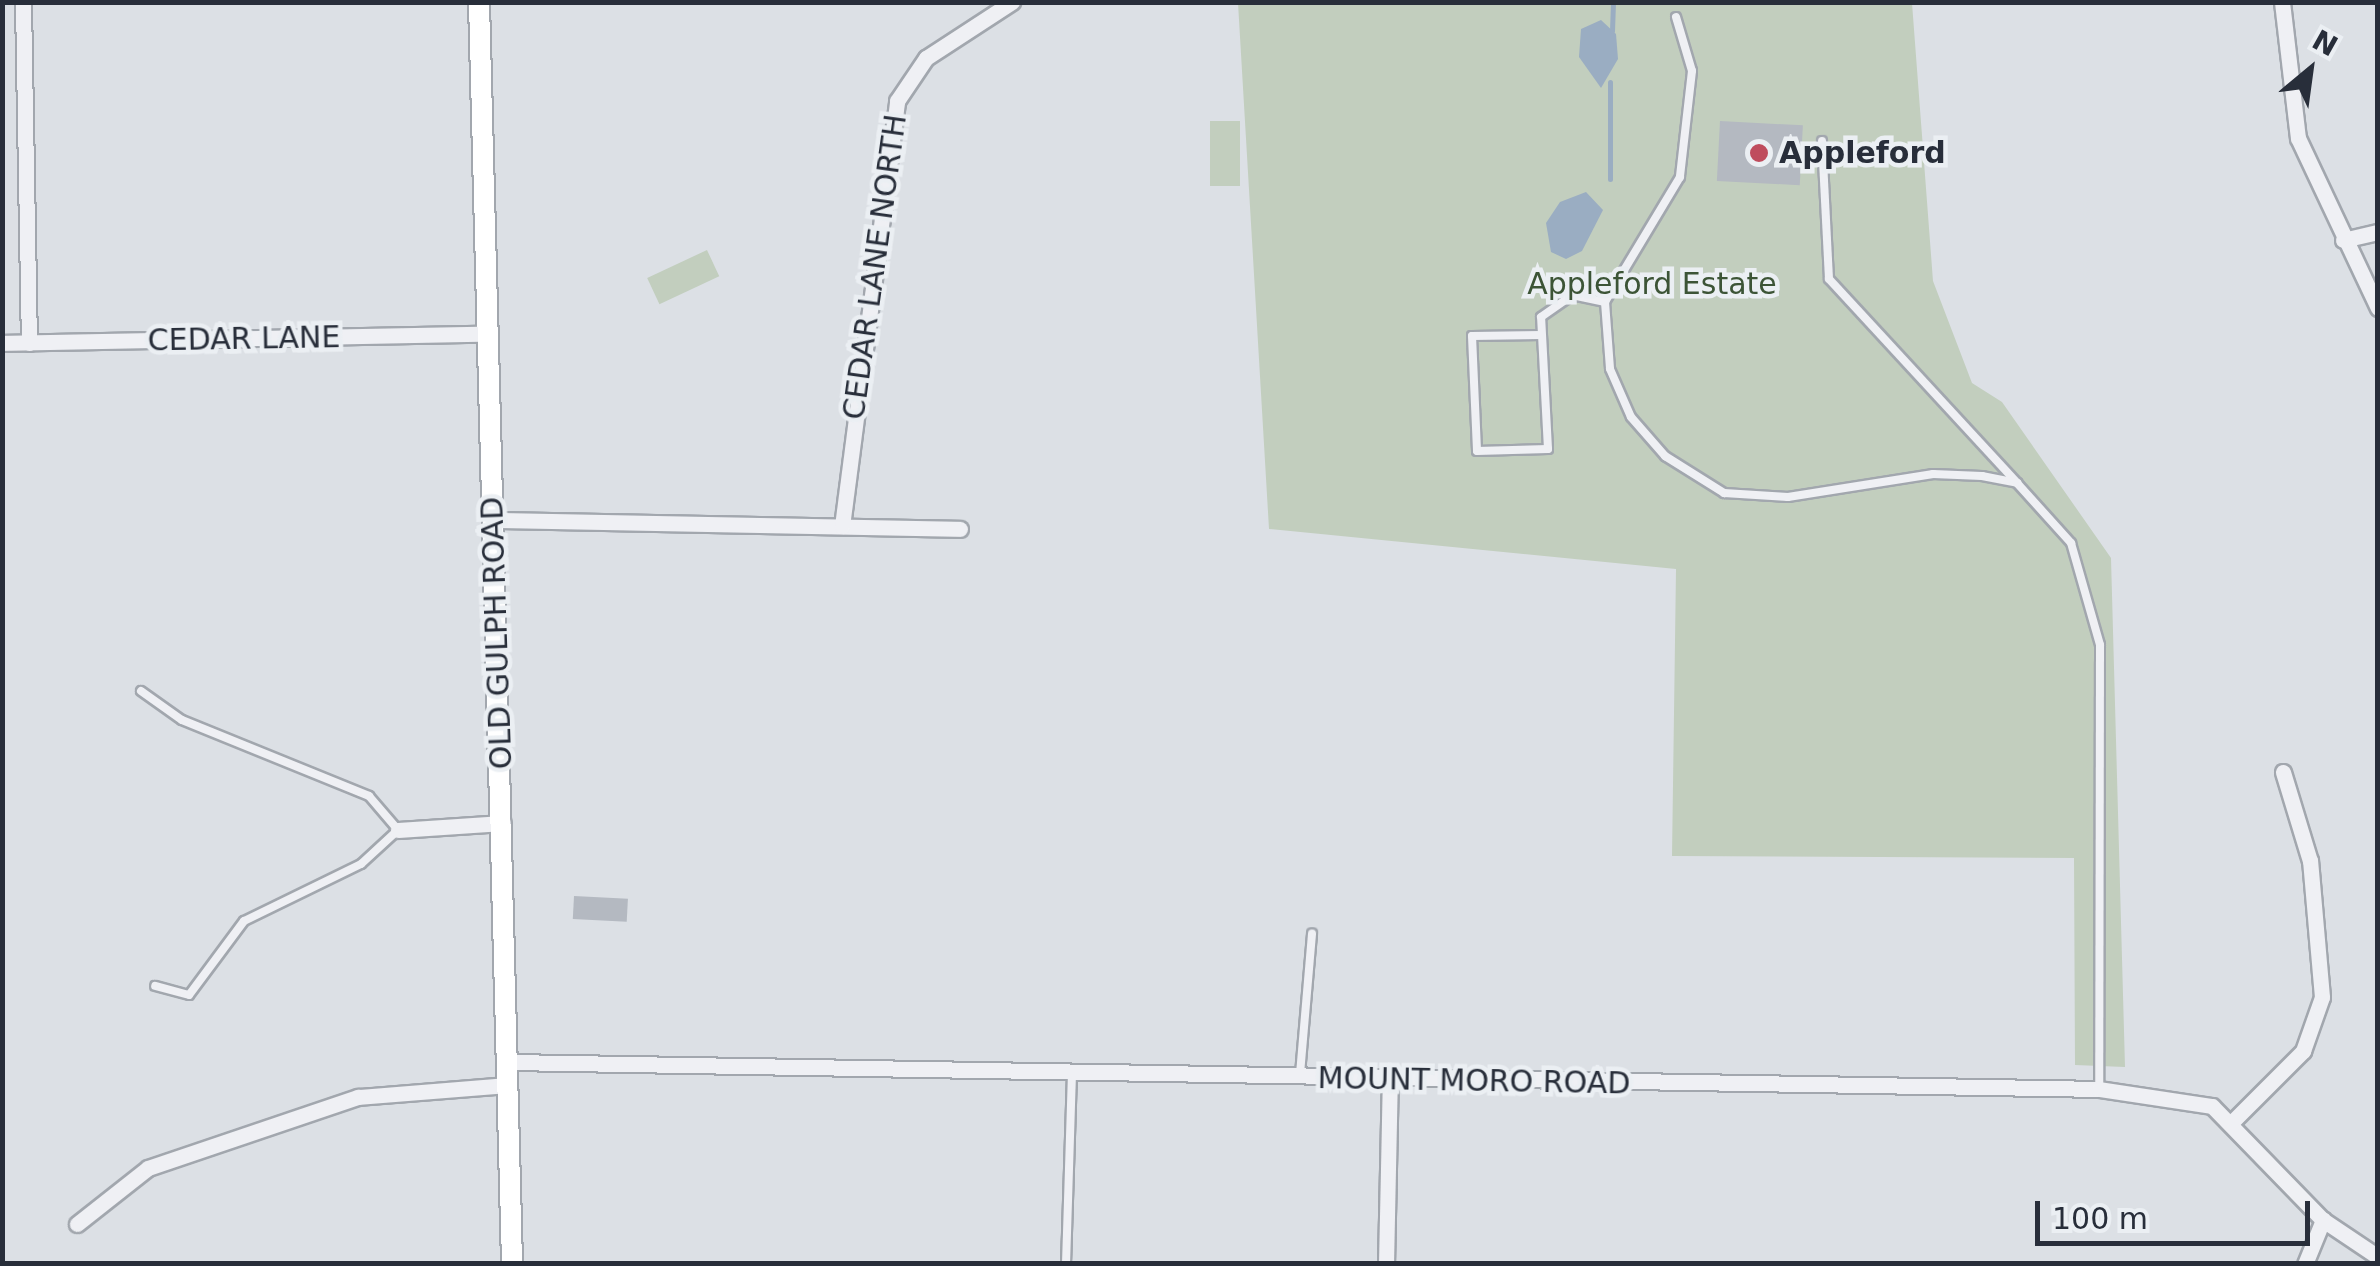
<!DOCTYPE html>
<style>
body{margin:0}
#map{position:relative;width:2380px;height:1266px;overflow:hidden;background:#dce0e5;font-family:"DejaVu Sans",sans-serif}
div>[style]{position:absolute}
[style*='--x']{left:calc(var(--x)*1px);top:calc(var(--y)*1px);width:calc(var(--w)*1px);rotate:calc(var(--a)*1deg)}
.green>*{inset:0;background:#c2cebe;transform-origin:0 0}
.water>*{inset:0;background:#9aadc2}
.stream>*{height:5px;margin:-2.5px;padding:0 2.5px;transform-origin:2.5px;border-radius:2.5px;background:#9aadc2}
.building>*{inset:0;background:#b4b9c1;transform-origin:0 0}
.roads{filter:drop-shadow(2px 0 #a2a7ae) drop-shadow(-2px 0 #a2a7ae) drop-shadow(0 2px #a2a7ae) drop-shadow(0 -2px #a2a7ae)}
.lane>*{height:8px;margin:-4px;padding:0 4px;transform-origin:4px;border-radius:4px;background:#eff0f4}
.street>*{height:15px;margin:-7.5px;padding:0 7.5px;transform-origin:7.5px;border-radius:7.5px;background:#eff0f4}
.secondary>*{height:20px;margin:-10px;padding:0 10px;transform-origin:10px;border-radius:10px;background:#fff}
.dots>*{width:28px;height:28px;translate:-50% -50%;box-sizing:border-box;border:5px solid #ebeff3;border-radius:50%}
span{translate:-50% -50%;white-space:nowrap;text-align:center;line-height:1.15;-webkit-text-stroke:9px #ebeff3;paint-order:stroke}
.poi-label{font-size:30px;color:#282e3a;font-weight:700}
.left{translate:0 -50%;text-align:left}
.street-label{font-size:30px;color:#282e3a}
.park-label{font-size:30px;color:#3c5436}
.frame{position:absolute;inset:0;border:5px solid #282e3a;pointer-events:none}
.north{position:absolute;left:2260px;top:20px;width:100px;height:100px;-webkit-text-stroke:8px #ebeff3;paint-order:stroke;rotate:29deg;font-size:28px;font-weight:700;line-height:40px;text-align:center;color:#282e3a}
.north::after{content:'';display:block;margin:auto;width:35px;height:45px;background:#282e3a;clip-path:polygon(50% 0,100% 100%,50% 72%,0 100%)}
.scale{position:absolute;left:2035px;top:1201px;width:275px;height:45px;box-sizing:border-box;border:5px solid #282e3a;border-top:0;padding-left:12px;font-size:30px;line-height:35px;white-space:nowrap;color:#282e3a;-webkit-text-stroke:8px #ebeff3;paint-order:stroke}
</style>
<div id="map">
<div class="green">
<div style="clip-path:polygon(1238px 3px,1912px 3px,1933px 281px,1972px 383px,2002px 402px,2111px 558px,2125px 1067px,2075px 1065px,2074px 858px,1672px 856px,1676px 569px,1269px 529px)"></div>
<div style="left:1210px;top:121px;width:30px;height:65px"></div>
<div style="left:707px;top:250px;width:29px;height:66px;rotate:65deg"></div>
</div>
<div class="water">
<div style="clip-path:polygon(1601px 20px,1616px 34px,1618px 59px,1601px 88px,1579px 57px,1581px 29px)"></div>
<div style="clip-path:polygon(1586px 192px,1603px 210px,1582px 251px,1566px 259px,1551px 252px,1546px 223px,1560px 202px)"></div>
</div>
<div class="stream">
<div style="--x:1612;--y:31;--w:29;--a:-88"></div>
<div style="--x:1610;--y:179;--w:97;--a:-90"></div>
</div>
<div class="building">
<div style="left:1720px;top:121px;width:83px;height:60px;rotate:3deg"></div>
<div style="left:574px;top:896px;width:54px;height:23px;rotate:3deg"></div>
</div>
<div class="roads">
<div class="lane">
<div style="--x:1676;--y:17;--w:56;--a:73.5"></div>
<div style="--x:1692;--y:71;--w:107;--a:96.5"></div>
<div style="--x:1680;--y:177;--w:146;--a:121"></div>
<div style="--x:1605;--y:302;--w:67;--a:85.7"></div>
<div style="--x:1610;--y:369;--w:52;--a:66.4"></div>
<div style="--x:1631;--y:417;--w:52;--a:48.9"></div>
<div style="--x:1665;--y:456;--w:70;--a:32.1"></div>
<div style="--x:1724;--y:493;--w:64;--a:3.6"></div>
<div style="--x:1788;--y:497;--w:147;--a:-9"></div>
<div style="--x:1933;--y:474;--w:49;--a:2.3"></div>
<div style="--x:1982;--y:476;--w:36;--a:11"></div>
<div style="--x:2017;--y:483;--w:81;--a:48"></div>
<div style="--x:2071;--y:543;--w:106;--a:74.1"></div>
<div style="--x:2100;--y:645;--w:444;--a:90.1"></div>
<div style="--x:1822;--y:141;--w:138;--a:87.1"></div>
<div style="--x:1829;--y:279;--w:277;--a:47.3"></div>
<div style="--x:1541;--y:335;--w:69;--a:179.2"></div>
<div style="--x:1472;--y:336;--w:115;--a:87.5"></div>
<div style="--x:1477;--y:451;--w:71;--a:-1.6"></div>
<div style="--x:1548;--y:449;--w:132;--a:-93"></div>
<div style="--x:1541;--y:317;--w:38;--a:-35"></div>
<div style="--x:1572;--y:295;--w:34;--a:12"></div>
<div style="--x:141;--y:691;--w:50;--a:35.3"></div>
<div style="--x:182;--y:720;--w:202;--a:22.1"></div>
<div style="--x:369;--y:796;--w:45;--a:49.5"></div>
<div style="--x:398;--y:830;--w:50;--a:137.4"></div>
<div style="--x:361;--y:864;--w:130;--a:154"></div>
<div style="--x:244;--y:921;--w:92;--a:126.6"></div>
<div style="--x:189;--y:995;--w:35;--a:-165"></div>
<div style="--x:1300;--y:1074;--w:141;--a:-85.1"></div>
<div style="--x:1066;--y:1264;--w:192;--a:-88.2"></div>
</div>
<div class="street">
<div style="--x:23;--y:2;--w:341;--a:89"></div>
<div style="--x:2282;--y:2;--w:137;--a:83.3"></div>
<div style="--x:2298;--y:138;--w:188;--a:64.8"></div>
<div style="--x:2343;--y:240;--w:36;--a:-13"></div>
<div style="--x:2;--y:343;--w:483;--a:-1.1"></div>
<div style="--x:494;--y:520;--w:466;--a:1.1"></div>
<div style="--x:842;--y:526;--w:429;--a:-82.6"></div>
<div style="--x:897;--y:101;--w:52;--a:-56"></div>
<div style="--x:926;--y:58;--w:103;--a:-33.1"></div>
<div style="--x:398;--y:830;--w:105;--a:-3.8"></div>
<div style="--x:508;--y:1062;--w:1591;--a:0.97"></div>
<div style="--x:2099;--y:1089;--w:114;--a:8.6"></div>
<div style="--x:2212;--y:1106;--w:159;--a:45.8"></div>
<div style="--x:2323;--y:1220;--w:66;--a:33.9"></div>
<div style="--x:2234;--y:1120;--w:98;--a:-45"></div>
<div style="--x:2303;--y:1051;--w:57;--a:-70.6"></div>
<div style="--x:2322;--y:997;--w:137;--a:-95"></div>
<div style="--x:2310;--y:861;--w:93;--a:-106.9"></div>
<div style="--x:77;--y:1224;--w:90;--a:-38.3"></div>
<div style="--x:148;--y:1168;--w:222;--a:-18.7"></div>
<div style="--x:358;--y:1097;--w:149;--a:-4.6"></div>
<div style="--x:1386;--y:1264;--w:184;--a:-88.8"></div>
<div style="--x:2305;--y:1264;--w:48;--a:-67.8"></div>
</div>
<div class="secondary">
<div style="--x:479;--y:2;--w:1262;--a:88.5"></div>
</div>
</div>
<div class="dots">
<div style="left:1759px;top:153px;background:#bf4c5d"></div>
</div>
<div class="poi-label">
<span class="left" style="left:1779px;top:153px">Appleford</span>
</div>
<div class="street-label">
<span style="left:875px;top:267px;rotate:-82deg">CEDAR LANE NORTH</span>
<span style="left:244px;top:339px;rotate:-1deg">CEDAR LANE</span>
<span style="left:497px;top:633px;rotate:-92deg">OLD GULPH ROAD</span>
<span style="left:1474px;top:1081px;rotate:1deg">MOUNT MORO ROAD</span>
</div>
<div class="park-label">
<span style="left:1652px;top:284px">Appleford Estate</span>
</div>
<div class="frame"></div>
<div class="north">N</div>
<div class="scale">100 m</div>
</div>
